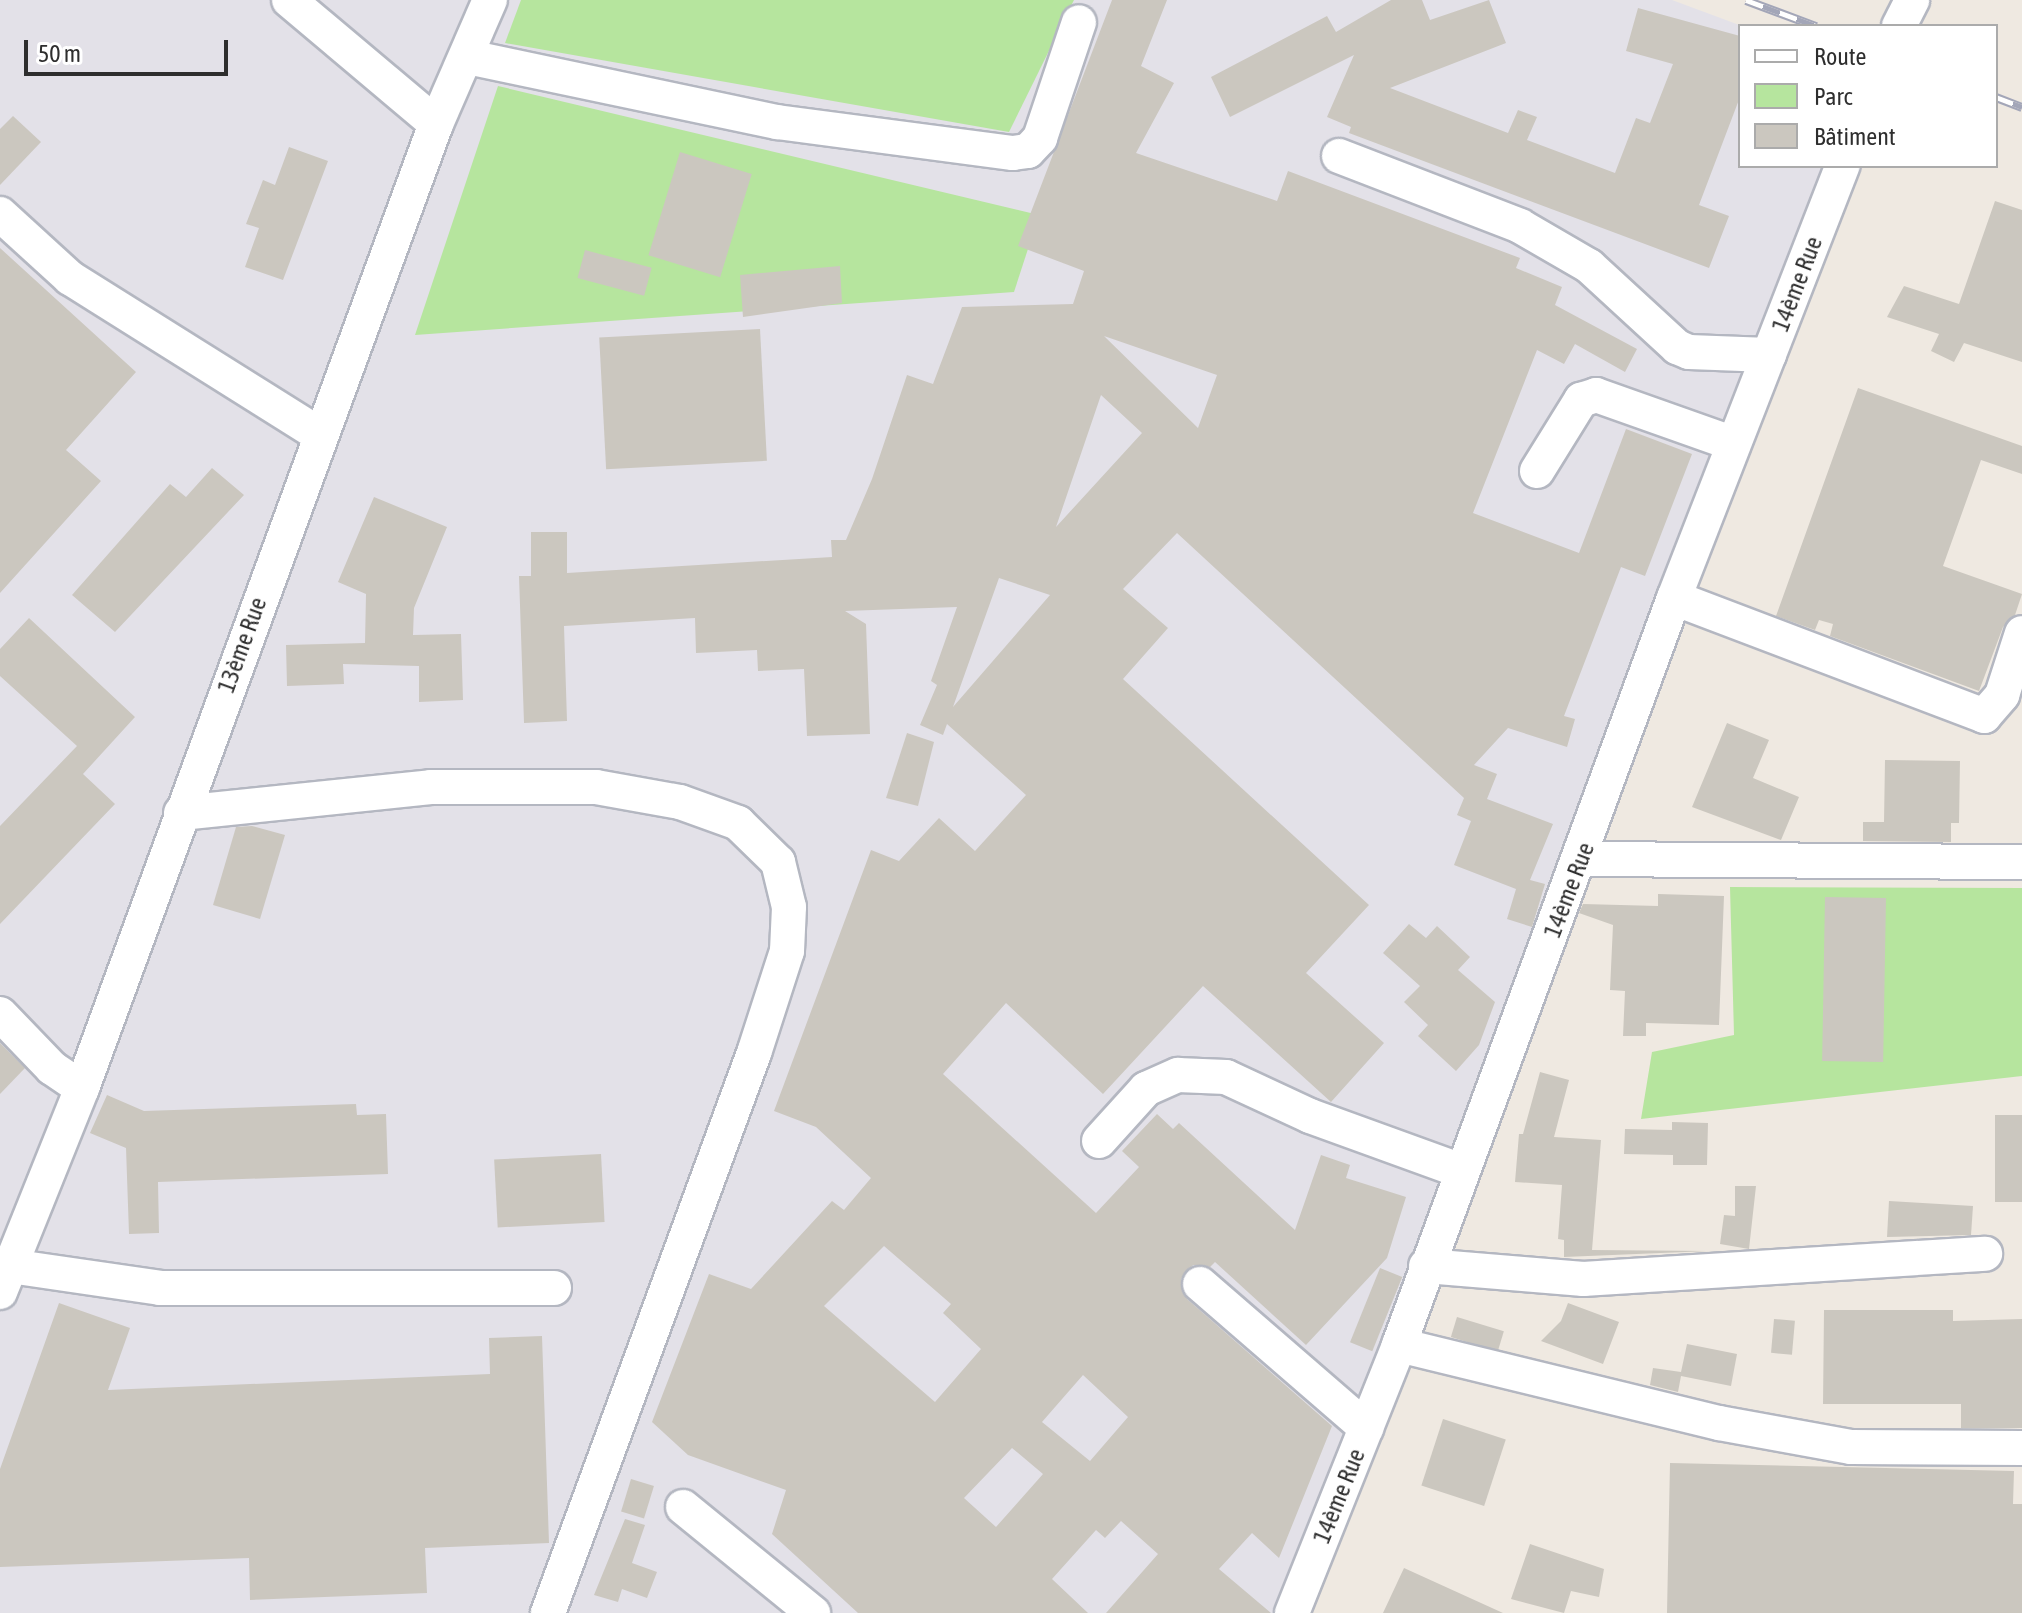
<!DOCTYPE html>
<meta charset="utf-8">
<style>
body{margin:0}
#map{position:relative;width:2022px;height:1613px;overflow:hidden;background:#efe9e1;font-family:"Asap Condensed",sans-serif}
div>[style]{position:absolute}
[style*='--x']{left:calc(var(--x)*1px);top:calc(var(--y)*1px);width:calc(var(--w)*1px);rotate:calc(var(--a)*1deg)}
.industrial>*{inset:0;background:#e3e1e8}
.green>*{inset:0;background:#b6e59e}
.building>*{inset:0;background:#cbc7bf;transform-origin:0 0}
.roads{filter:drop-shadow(2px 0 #b4b7c1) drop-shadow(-2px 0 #b4b7c1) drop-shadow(0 2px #b4b7c1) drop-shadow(0 -2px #b4b7c1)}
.minor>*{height:34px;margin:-17px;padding:0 17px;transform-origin:17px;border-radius:17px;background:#fff}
.rail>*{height:9px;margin-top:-4.5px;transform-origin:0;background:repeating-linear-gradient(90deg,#fff 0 18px,#a3a6b8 0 36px);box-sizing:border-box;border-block:2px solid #a3a6b8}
span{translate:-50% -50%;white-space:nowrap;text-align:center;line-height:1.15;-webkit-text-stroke:6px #fff;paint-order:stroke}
.street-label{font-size:24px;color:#2e2e2e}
.legend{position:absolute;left:1738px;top:24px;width:260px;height:144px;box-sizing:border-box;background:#fff;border:2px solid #ababab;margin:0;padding:10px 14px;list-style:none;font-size:24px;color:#2e2e2e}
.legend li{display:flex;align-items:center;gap:16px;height:40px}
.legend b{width:40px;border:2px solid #ababab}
.scale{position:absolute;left:24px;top:40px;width:204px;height:36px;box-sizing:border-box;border:4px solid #2e2e2e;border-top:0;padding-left:10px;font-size:24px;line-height:28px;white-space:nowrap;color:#2e2e2e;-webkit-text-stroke:6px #fff;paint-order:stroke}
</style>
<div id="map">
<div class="industrial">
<div style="clip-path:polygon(0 0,1672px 0,1742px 26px,1740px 166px,1827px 166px,1286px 1613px,0 1613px)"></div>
</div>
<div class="green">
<div style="clip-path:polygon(521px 0,1074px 0,1009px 132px,505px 43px)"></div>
<div style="clip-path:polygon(498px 86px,1039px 215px,1014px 292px,415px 335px)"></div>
<div style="clip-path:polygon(1730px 887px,2022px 888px,2022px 1076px,1641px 1119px,1652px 1052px,1734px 1035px)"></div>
</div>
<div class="building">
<div style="clip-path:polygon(evenodd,1112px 0,1167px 0,1141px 66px,1174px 83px,1136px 153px,1277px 201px,1288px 171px,1520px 258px,1516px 268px,1562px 287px,1555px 305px,1637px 349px,1625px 372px,1575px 344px,1564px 364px,1537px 350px,1473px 513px,1579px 553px,1626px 429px,1692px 454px,1645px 576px,1621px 567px,1564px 716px,1575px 719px,1567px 747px,1508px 728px,1474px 765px,1497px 774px,1487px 799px,1553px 824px,1530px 880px,1545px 884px,1532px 927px,1507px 919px,1516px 889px,1454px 865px,1471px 821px,1457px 815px,1464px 798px,1177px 533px,1123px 589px,1168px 628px,1123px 679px,1369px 905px,1306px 973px,1384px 1043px,1331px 1102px,1203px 986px,1103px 1094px,1006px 1003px,943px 1074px,1096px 1213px,1139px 1167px,1122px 1151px,1157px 1114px,1173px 1129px,1179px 1123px,1295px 1230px,1321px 1155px,1350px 1165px,1346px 1178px,1406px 1197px,1387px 1258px,1306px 1345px,1215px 1262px,1210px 1267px,1193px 1265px,1181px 1279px,1187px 1299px,1332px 1426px,1279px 1558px,1252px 1533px,1219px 1569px,1271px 1613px,1106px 1613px,1158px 1554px,1121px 1521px,1105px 1538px,1096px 1530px,1052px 1579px,1088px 1613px,858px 1613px,772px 1534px,786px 1490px,688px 1455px,652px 1422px,709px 1274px,751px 1289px,832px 1201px,844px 1210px,871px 1178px,816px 1127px,774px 1111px,871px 850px,899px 861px,939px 818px,975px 851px,1026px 795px,947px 724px,943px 735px,920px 725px,937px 685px,931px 681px,957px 607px,845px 611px,866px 624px,870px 734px,807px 736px,804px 669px,758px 671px,757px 650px,696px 653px,695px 618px,564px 626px,567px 721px,524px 723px,519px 576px,531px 576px,531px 532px,567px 532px,567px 573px,832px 557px,831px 540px,846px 540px,872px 479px,907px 375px,933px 384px,962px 307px,1073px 304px,1084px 271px,1018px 246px,1112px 0,1104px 336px,1217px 375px,1198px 428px,1104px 336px,1112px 0,1101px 395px,1142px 433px,1056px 527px,1101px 395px,1112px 0,999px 578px,1050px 595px,953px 707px,999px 578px,1112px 0,884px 1246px,951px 1304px,943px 1313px,981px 1349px,935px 1402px,824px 1306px,884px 1246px,1112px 0,1083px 1375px,1128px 1417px,1090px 1461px,1042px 1422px,1083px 1375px,1112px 0,1012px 1448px,1043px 1474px,996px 1527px,964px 1498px,1012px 1448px)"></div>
<div style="clip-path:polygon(1391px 0,1422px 0,1430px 20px,1489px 0,1506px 43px,1390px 88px,1508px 133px,1518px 110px,1537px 117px,1527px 140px,1615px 173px,1636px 118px,1650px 123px,1673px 64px,1626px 51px,1638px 8px,1740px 36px,1740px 97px,1699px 205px,1729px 216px,1709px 268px,1349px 133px,1351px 127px,1327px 117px,1354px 55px,1230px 117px,1211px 77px,1327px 16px,1336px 32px)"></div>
<div style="clip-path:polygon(13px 116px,41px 142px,0 185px,0 129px)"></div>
<div style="clip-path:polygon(289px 147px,328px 161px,283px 280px,245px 267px,259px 228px,246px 224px,263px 180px,275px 185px)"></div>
<div style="left:680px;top:152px;width:75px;height:108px;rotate:17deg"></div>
<div style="clip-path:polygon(1995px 201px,2022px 210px,2022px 362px,1964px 343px,1954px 362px,1931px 351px,1939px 334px,1887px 317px,1904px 286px,1959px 304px)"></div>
<div style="clip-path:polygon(0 248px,136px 372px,66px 450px,101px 481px,0 593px)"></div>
<div style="left:585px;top:250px;width:69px;height:29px;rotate:15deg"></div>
<div style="clip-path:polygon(840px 266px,842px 303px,743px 317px,740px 275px)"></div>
<div style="left:760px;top:329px;width:132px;height:161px;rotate:87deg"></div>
<div style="clip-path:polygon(1858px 388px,2022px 446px,2022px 474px,1981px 460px,1943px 566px,2022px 594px,2015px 615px,2003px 627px,1979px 691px,1830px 636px,1833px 624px,1819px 620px,1815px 630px,1776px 616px)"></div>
<div style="clip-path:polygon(212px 468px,244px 495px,115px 632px,72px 595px,170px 484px,186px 497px)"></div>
<div style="clip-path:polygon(374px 497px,447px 527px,414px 608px,413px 635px,461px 634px,463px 700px,419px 702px,419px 666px,343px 664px,344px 684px,287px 686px,286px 645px,365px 643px,366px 594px,338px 582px)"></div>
<div style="clip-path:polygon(29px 618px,135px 717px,83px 774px,115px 804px,0 924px,0 826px,77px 746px,0 676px,0 649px)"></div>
<div style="clip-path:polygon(1727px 723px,1769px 740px,1753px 778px,1799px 797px,1781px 840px,1692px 807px)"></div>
<div style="clip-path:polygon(907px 733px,934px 742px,918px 806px,886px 798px)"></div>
<div style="clip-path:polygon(1885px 760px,1960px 761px,1959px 823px,1951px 823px,1951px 842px,1863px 841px,1863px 822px,1884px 822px)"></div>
<div style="clip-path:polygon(252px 826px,285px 835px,260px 919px,213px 905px,236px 827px)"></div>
<div style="clip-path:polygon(1658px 894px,1724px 896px,1719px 1025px,1646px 1023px,1646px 1036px,1623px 1036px,1625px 991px,1610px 990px,1613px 925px,1579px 913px,1583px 904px,1658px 906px)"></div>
<div style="left:1825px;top:897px;width:61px;height:164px;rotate:1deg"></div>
<div style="clip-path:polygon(1409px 924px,1426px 938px,1437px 926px,1470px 957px,1458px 970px,1495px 1002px,1479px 1045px,1456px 1071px,1418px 1036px,1428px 1025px,1404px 1002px,1420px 986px,1383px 953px)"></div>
<div style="clip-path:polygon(0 1043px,25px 1068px,0 1094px)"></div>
<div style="clip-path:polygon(1540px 1072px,1569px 1080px,1554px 1137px,1601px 1140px,1592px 1250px,1709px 1251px,1564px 1257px,1564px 1240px,1558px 1239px,1562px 1185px,1515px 1182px,1519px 1134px,1523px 1134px)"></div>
<div style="clip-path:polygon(107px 1095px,144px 1111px,356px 1104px,357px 1115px,386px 1114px,388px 1174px,158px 1182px,159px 1233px,129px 1234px,126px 1148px,90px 1133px)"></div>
<div style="left:2022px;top:1115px;width:87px;height:27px;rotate:90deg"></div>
<div style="clip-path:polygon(1672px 1122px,1708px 1123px,1707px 1165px,1673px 1165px,1673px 1155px,1624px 1154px,1625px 1129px,1672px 1130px)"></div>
<div style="left:601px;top:1154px;width:68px;height:107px;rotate:87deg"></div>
<div style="clip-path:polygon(1735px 1186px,1756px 1186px,1749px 1249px,1720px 1244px,1724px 1215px,1735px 1216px)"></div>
<div style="clip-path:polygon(1889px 1201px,1973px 1206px,1971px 1235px,1887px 1237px)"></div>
<div style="left:1380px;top:1268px;width:24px;height:80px;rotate:22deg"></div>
<div style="clip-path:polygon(59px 1303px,130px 1328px,108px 1390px,490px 1374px,489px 1338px,542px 1336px,549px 1543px,425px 1548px,427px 1593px,250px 1600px,249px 1558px,0 1567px,0 1469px)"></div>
<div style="clip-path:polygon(1568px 1303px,1619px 1322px,1603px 1364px,1541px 1341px,1561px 1321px)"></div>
<div style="clip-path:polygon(1824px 1310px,1953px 1310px,1953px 1321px,2022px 1319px,2022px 1428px,1961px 1428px,1961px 1404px,1823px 1404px)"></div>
<div style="left:1457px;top:1317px;width:49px;height:21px;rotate:17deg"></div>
<div style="left:1774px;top:1319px;width:21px;height:34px;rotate:5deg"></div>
<div style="clip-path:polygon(1687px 1344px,1737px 1354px,1731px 1386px,1681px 1376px,1678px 1392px,1650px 1385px,1653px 1368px,1681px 1372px)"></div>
<div style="left:1443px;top:1419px;width:66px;height:70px;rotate:18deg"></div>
<div style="clip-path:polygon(1670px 1463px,2014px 1471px,2013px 1504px,2022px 1504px,2022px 1613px,1667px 1613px)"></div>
<div style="left:631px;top:1479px;width:24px;height:34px;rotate:17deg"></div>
<div style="clip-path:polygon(625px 1519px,645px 1525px,632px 1563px,657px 1572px,647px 1598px,622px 1589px,618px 1602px,594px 1595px)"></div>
<div style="clip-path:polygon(1530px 1544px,1604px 1569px,1599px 1597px,1571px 1591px,1564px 1613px,1511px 1599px)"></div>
<div style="clip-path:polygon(1404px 1568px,1503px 1613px,1383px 1613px)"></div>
</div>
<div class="roads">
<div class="minor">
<div style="--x:289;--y:0;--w:192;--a:40.1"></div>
<div style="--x:1899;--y:26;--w:29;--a:-63"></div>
<div style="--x:468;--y:57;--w:316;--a:11.9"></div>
<div style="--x:777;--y:122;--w:238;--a:7.5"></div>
<div style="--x:1013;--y:153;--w:15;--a:-8"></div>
<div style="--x:1028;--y:151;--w:18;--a:-47"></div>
<div style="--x:1040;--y:138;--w:122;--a:-71.4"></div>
<div style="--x:1339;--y:156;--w:194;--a:21.1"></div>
<div style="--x:1520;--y:226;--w:80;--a:30.1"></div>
<div style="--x:1589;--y:266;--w:120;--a:42.6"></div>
<div style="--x:1677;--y:347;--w:13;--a:23"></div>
<div style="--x:1689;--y:352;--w:80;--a:2.1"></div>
<div style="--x:0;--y:214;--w:95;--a:42.4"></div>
<div style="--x:70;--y:278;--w:294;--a:32.1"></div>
<div style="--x:1537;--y:471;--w:84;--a:-58.2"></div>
<div style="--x:1581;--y:400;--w:16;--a:-18"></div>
<div style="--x:1596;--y:395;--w:146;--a:19.5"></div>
<div style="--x:1674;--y:598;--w:332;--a:20.8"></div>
<div style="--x:1984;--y:716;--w:28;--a:-49"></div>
<div style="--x:2002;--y:695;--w:65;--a:-72.1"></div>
<div style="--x:181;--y:813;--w:251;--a:-5.9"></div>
<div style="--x:431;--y:787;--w:165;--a:0"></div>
<div style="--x:596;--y:787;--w:85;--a:10.1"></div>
<div style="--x:680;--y:802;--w:62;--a:19.9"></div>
<div style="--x:738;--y:823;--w:56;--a:44.3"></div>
<div style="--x:778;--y:862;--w:46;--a:76.3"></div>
<div style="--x:789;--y:907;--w:44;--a:92.6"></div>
<div style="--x:787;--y:951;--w:107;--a:107.9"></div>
<div style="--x:754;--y:1053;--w:597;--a:110.2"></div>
<div style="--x:1582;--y:859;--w:440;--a:0.4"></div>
<div style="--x:0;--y:1014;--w:75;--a:46.1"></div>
<div style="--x:52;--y:1068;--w:36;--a:34"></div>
<div style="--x:1099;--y:1141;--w:70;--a:-47.9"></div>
<div style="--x:1146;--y:1089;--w:35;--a:-24"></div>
<div style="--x:1178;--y:1075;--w:48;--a:2.4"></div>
<div style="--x:1226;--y:1077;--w:93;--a:24.9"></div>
<div style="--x:1310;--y:1116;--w:162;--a:19.9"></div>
<div style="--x:10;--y:1266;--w:152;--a:8.3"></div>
<div style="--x:160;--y:1288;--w:394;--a:0"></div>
<div style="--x:1426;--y:1266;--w:158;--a:4.7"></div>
<div style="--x:1583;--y:1279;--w:403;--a:-3.6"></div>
<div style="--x:1200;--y:1284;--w:220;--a:40.9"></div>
<div style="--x:0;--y:1292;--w:220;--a:-68.1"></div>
<div style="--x:82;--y:1088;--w:1027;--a:-69.84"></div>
<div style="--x:436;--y:124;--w:135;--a:-66.5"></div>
<div style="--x:1399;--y:1345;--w:329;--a:13.7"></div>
<div style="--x:1719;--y:1423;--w:134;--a:10.3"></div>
<div style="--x:1851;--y:1447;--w:171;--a:0.3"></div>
<div style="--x:683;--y:1507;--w:168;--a:39.2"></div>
<div style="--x:1292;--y:1613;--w:289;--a:-68.2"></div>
<div style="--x:1399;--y:1345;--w:796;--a:-69.79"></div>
<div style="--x:1674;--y:598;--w:464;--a:-68.7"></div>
</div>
</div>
<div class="rail">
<div style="--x:1746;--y:0;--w:75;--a:20.4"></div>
<div style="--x:1996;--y:97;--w:28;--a:21"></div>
</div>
<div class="street-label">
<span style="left:1797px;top:284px;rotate:-69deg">14ème Rue</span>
<span style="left:242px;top:645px;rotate:-70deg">13ème Rue</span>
<span style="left:1569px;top:890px;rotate:-69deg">14ème Rue</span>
<span style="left:1339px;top:1496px;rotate:-68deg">14ème Rue</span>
</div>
<ul class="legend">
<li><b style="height:10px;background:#fff"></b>Route</li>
<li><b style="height:22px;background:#b6e59e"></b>Parc</li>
<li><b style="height:22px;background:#cbc7bf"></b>Bâtiment</li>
</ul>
<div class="scale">50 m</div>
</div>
